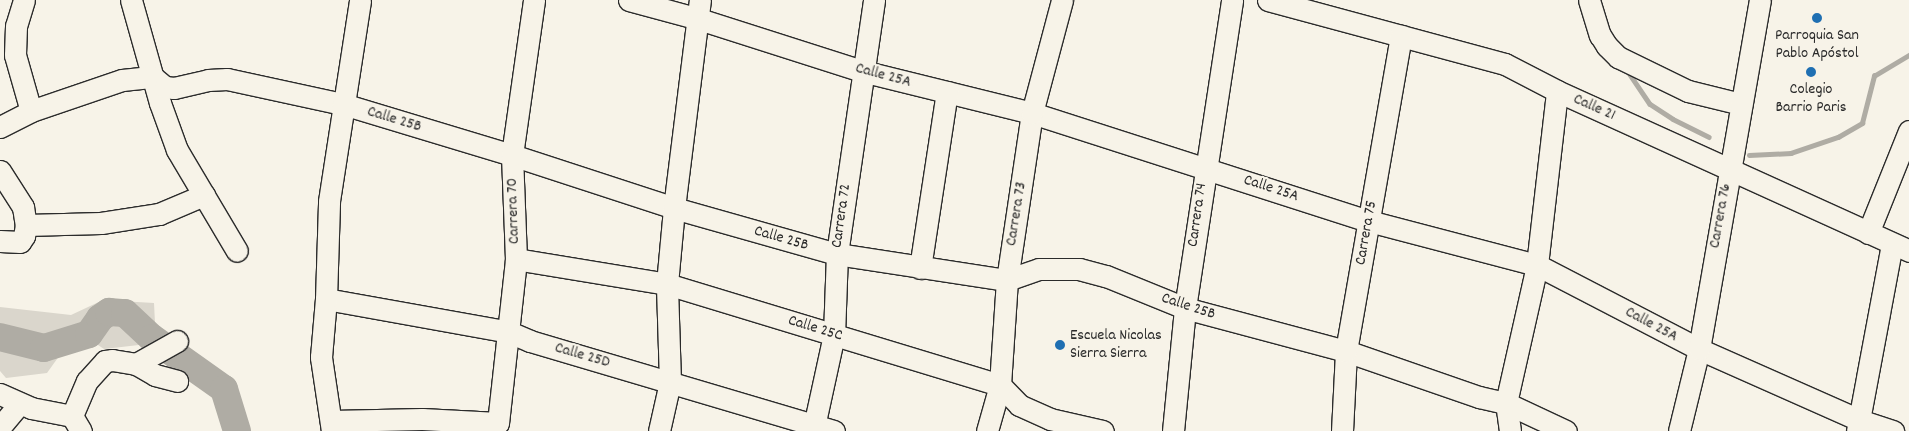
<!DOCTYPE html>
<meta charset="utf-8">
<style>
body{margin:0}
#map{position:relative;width:1909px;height:431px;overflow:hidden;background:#f7f3e8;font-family:Dekko,sans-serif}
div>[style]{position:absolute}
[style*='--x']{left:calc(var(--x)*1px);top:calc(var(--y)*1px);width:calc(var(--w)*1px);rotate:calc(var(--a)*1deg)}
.green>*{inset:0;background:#dad6cc}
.stream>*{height:4.5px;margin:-2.25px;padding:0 2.25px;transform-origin:2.25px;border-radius:2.25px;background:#afaca4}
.river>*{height:28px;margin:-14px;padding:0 14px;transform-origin:14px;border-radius:14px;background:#afaca4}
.roads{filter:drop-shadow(1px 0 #2b2b2b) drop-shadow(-1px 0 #2b2b2b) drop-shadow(0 1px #2b2b2b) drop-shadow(0 -1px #2b2b2b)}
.minor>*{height:21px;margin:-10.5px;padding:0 10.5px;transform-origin:10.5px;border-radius:10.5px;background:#f7f3e8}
.dots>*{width:14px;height:14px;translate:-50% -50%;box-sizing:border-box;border:2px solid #f7f3e8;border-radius:50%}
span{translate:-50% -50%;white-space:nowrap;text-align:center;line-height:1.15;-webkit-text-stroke:4px #f7f3e8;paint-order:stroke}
.poi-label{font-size:16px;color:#2b2b2b}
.left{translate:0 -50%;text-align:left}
.street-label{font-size:16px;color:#2b2b2b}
</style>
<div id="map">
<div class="green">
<div style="clip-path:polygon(103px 300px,154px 303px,156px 343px,104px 349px,77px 331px,47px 373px,6px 378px,0 371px,0 307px,71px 315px)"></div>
</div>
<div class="stream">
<div style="--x:1629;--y:73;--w:37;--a:56"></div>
<div style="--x:1650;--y:104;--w:27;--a:33"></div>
<div style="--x:1673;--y:119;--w:40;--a:26.6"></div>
<div style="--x:1749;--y:155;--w:42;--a:-2.7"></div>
<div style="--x:1791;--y:153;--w:50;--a:-18.8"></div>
<div style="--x:1838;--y:137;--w:28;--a:-30"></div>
<div style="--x:1862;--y:123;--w:49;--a:-75.7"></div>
<div style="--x:1874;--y:76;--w:41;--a:-31"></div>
</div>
<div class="river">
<div style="--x:0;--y:337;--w:45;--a:14"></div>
<div style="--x:44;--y:348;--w:47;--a:-17.3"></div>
<div style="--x:89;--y:334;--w:19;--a:-55"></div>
<div style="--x:100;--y:318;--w:11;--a:-34"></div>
<div style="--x:109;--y:312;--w:16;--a:4"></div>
<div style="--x:125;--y:313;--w:37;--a:43"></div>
<div style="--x:152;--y:338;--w:88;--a:35.3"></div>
<div style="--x:224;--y:389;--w:44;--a:72.8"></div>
</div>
<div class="roads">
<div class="minor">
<div style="--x:24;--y:0;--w:27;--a:107"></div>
<div style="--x:16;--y:26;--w:29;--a:92"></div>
<div style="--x:15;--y:55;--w:58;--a:74.1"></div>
<div style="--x:131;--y:0;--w:107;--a:74.3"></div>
<div style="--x:160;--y:103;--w:50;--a:70.1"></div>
<div style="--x:177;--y:150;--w:117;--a:59.3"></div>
<div style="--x:629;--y:0;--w:73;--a:15.2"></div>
<div style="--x:699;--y:19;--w:171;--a:17.7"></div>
<div style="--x:862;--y:71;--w:175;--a:13.9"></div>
<div style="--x:1032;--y:113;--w:354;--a:17.8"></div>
<div style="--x:1369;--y:221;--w:174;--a:14.7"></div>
<div style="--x:1537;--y:265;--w:182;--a:27.4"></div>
<div style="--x:1699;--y:349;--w:175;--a:23.9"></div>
<div style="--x:1859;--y:420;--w:36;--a:18"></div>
<div style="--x:1268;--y:0;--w:245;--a:15.1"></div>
<div style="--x:1505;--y:64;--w:59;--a:27.4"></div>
<div style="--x:1557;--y:91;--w:387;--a:24.4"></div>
<div style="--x:1589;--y:0;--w:37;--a:73"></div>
<div style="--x:1600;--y:35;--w:13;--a:58"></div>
<div style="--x:1607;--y:46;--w:16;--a:45"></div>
<div style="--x:1618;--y:57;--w:78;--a:25.9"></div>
<div style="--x:1688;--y:91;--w:55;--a:13.8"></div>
<div style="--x:0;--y:127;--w:35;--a:-27"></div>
<div style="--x:31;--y:111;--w:96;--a:-18.8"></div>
<div style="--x:122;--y:80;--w:31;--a:-6"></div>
<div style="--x:153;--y:77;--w:16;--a:40"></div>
<div style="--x:165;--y:87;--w:9;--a:6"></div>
<div style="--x:174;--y:88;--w:35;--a:-13"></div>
<div style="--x:208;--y:80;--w:19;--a:-3"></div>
<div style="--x:227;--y:79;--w:119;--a:12.2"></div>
<div style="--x:343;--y:104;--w:177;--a:16.8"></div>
<div style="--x:512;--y:155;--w:170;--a:18.1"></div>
<div style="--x:674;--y:208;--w:169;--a:15.8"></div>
<div style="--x:837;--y:254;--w:172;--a:8.7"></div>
<div style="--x:1007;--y:280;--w:34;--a:-19"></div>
<div style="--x:1039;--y:269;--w:40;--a:0"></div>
<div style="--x:1079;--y:269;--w:28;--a:15"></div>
<div style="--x:1106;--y:276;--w:85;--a:22.1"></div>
<div style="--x:1185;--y:308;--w:167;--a:15"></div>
<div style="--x:1346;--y:351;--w:141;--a:19.1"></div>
<div style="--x:1479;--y:397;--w:28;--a:13"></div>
<div style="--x:1506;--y:403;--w:66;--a:25"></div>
<div style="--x:0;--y:171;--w:43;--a:57.4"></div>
<div style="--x:23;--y:207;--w:18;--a:81"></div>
<div style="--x:26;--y:225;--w:11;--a:100"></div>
<div style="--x:24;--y:236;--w:7;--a:124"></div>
<div style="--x:20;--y:242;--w:20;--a:-177"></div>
<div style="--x:26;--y:225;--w:75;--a:-1.5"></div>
<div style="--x:101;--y:223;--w:59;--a:-8.8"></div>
<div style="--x:159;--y:214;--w:49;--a:-22.9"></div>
<div style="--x:1868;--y:233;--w:110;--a:-68.1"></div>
<div style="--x:516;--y:259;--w:153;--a:9.4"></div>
<div style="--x:667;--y:284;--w:348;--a:16.9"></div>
<div style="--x:1000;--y:385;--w:28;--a:46"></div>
<div style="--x:1019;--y:405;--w:34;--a:24"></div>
<div style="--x:1050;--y:419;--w:54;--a:12.8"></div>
<div style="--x:920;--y:268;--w:178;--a:-81.3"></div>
<div style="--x:326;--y:299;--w:186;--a:10.2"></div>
<div style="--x:509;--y:332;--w:23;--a:23"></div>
<div style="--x:530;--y:341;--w:317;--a:16.5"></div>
<div style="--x:136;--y:364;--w:47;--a:-29.3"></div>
<div style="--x:0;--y:394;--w:34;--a:24"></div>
<div style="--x:31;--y:408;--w:42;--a:11"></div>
<div style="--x:72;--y:416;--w:17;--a:59"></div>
<div style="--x:72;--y:416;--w:38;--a:-67"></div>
<div style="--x:87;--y:381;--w:27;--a:-48"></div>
<div style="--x:105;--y:361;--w:7;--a:-8"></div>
<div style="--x:112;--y:360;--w:24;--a:9"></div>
<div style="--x:136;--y:364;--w:22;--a:30"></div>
<div style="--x:155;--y:375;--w:23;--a:15"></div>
<div style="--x:331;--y:421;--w:91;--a:-1.3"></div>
<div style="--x:422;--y:419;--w:76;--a:3"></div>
<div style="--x:498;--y:423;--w:165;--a:-83.7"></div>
<div style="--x:516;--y:259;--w:104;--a:-92.2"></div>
<div style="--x:512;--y:155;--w:157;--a:-81.9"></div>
<div style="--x:0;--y:427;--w:30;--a:-50"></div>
<div style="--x:332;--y:431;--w:75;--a:-98.5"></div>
<div style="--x:321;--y:357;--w:58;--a:-85.1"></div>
<div style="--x:326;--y:299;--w:98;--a:-88.2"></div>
<div style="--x:329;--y:201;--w:203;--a:-81.2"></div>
<div style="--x:659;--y:431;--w:50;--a:-77.3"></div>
<div style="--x:670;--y:382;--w:98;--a:-91.8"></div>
<div style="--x:667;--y:284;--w:76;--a:-84.7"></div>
<div style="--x:674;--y:208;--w:210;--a:-82.9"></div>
<div style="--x:813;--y:431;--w:98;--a:-77.7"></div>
<div style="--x:834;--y:335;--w:81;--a:-87.9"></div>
<div style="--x:837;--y:254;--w:257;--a:-81.7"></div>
<div style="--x:987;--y:431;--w:48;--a:-74.2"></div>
<div style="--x:1000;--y:385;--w:105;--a:-86.2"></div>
<div style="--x:1007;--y:280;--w:169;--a:-81.5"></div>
<div style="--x:1032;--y:113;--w:117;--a:-75.1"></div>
<div style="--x:1173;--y:431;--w:124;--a:-84.4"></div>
<div style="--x:1185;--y:308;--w:312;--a:-81.3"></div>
<div style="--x:1342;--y:431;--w:80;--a:-87.1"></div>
<div style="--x:1346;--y:351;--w:320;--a:-80.1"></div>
<div style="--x:1510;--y:431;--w:28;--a:-98"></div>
<div style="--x:1506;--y:403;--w:141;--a:-77.3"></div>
<div style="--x:1537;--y:265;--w:175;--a:-83.4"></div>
<div style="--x:1679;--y:431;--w:84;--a:-76.3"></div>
<div style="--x:1699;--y:349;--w:354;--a:-80.1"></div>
<div style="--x:1857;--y:431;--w:190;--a:-79.4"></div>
</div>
</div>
<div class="dots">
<div style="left:1817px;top:18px;background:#1f6fb2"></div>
<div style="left:1811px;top:72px;background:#1f6fb2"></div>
<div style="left:1060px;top:345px;background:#1f6fb2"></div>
</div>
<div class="poi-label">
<span style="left:1817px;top:45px">Parroquia San<br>Pablo Apóstol</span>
<span style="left:1811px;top:99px">Colegio<br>Barrio Paris</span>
<span class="left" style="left:1070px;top:345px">Escuela Nicolas<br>Sierra Sierra</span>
</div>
<div class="street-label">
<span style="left:883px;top:76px;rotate:15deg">Calle 25A</span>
<span style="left:1594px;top:108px;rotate:24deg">Calle 21</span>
<span style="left:394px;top:120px;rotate:17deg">Calle 25B</span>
<span style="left:1271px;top:189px;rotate:18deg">Calle 25A</span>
<span style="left:514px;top:211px;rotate:-92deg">Carrera 70</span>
<span style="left:1017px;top:214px;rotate:-81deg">Carrera 73</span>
<span style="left:1198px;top:215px;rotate:-82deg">Carrera 74</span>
<span style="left:842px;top:216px;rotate:-82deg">Carrera 72</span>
<span style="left:1721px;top:216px;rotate:-80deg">Carrera 76</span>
<span style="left:1367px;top:233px;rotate:-80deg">Carrera 75</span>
<span style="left:781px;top:239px;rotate:16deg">Calle 25B</span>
<span style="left:1188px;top:307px;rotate:18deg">Calle 25B</span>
<span style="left:1651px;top:325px;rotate:28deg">Calle 25A</span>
<span style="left:815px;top:329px;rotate:17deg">Calle 25C</span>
<span style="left:582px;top:356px;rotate:16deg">Calle 25D</span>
</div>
</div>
